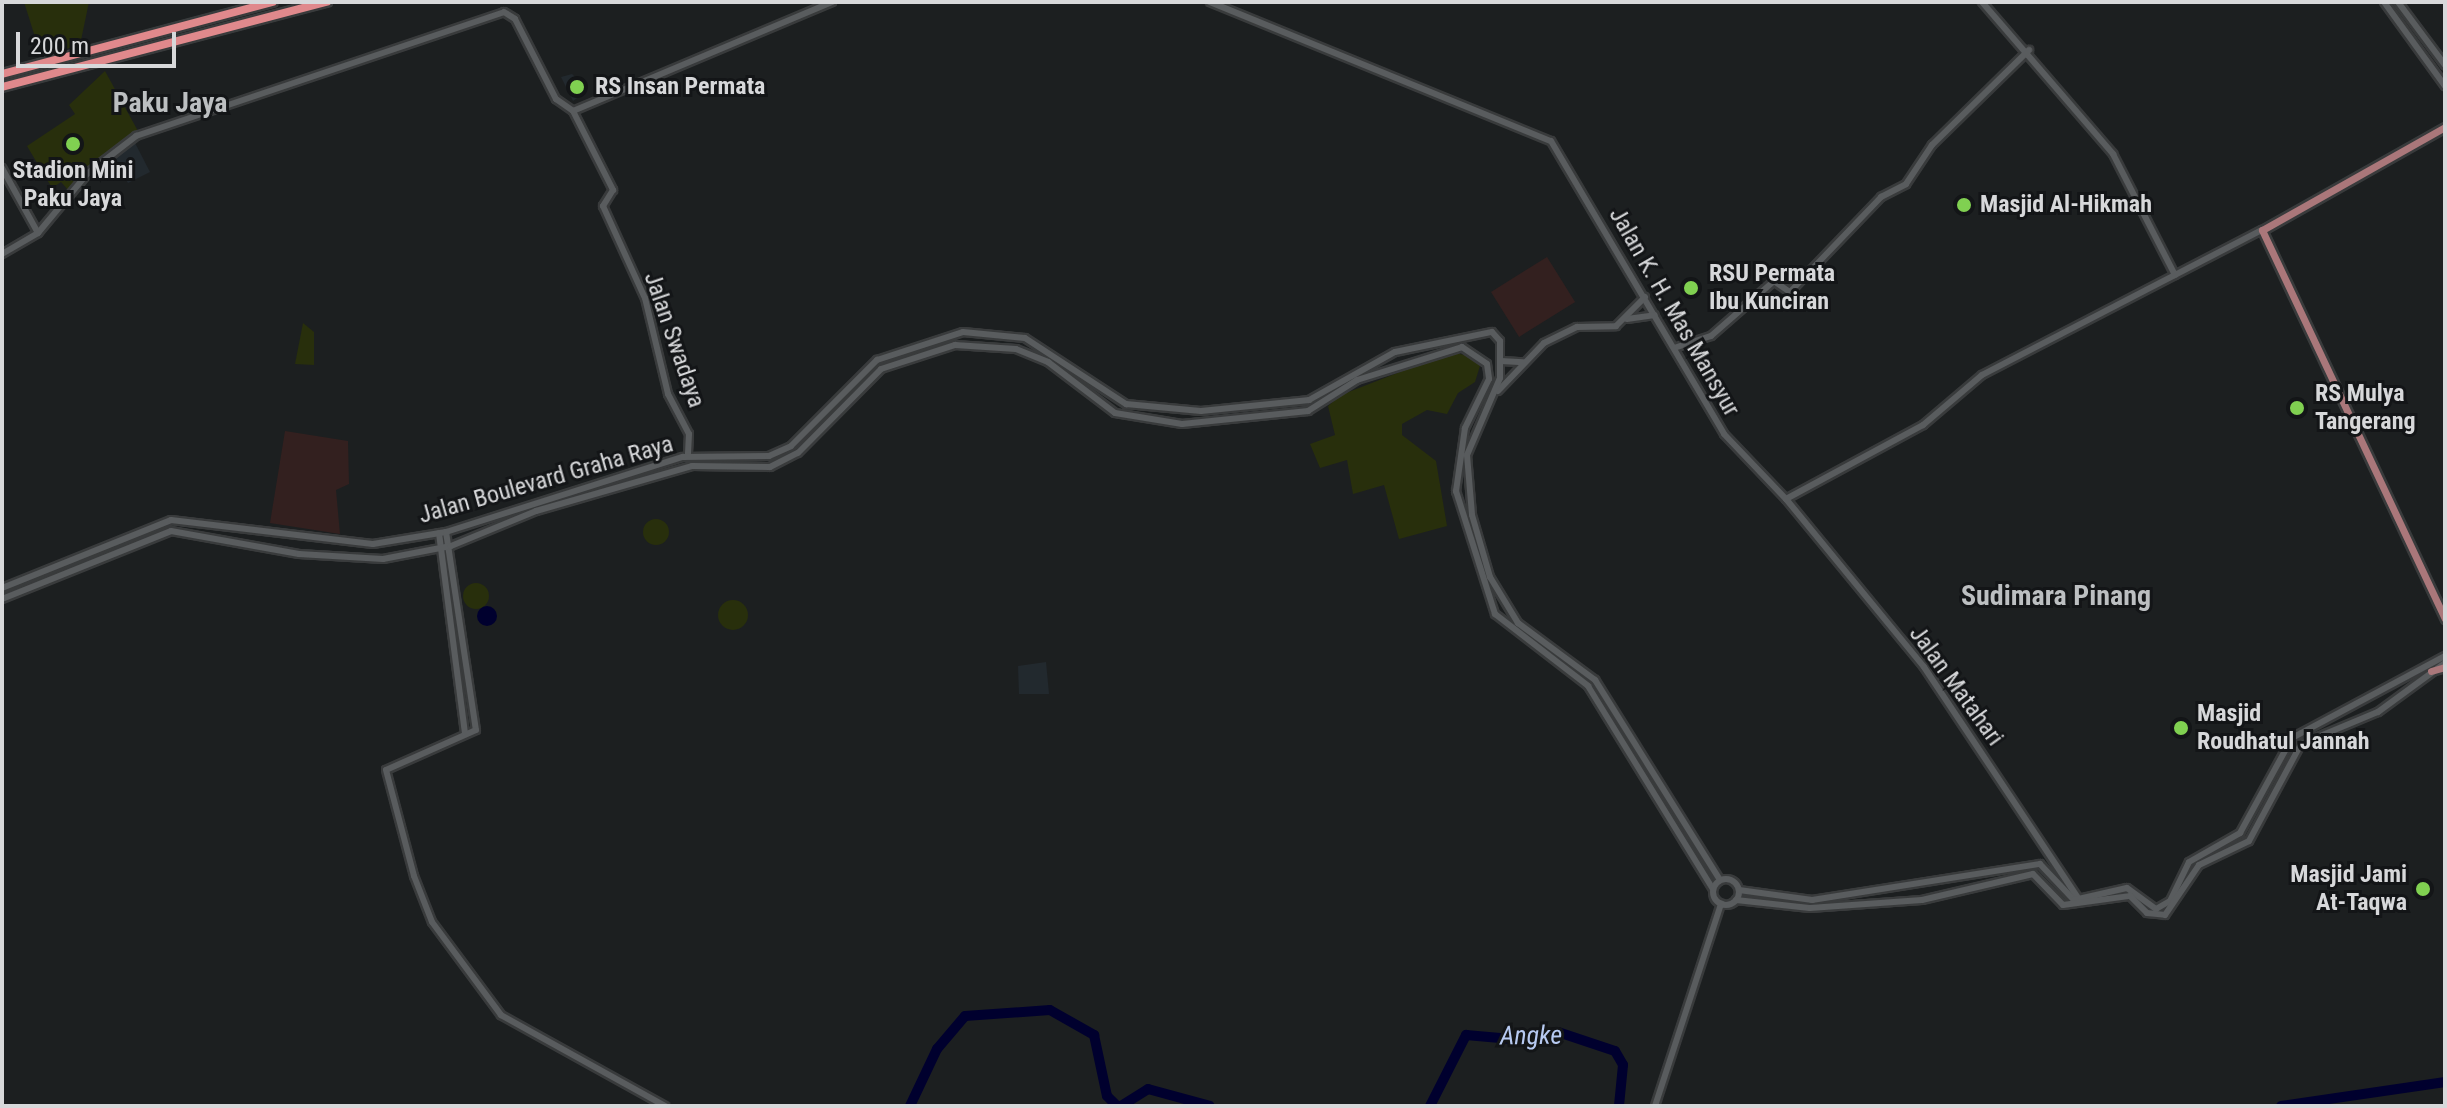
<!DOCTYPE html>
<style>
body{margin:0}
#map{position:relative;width:2447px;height:1108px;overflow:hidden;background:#1c1f20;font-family:"Roboto Condensed",sans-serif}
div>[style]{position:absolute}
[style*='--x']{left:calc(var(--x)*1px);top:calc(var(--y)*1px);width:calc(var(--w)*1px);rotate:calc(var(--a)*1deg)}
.commercial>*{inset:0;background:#33201f;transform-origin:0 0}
.built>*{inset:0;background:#22292e}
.green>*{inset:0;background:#282f0c}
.round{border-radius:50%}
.water>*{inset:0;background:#00002e}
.river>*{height:10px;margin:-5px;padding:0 5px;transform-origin:5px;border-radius:5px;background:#00002e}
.roads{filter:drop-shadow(2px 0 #393b3c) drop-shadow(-2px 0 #393b3c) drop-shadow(0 2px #393b3c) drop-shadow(0 -2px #393b3c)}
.secondary>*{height:6px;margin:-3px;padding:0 3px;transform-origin:3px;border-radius:3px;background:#595c5e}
.secondary>.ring{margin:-3px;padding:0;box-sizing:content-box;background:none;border:6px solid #595c5e;border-radius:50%}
.primary>*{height:7px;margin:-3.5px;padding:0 3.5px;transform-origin:3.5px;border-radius:3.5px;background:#aa777a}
.highway>*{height:8px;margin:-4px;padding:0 4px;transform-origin:4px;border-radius:4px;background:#e0898c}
.dots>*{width:22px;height:22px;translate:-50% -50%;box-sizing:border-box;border:4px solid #131517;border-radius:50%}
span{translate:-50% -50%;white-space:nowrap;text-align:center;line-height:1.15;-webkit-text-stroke:6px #131517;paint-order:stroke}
.poi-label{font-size:24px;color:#d7d8da;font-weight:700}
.left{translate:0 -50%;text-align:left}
.right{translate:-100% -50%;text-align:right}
.street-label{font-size:24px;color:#d7d8da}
.water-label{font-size:26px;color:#b7caf1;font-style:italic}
.quarter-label{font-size:28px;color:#bcbfc1;font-weight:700}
.frame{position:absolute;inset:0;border:4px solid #d7d8da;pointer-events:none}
.scale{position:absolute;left:16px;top:32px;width:160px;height:36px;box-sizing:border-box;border:4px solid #d7d8da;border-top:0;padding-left:10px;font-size:24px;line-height:28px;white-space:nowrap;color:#d7d8da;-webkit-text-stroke:6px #131517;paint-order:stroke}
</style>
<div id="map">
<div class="commercial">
<div style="left:1547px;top:257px;width:53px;height:66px;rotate:58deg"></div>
<div style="clip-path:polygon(285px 431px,348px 441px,349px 484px,336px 490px,340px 534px,270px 523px)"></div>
</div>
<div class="built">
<div style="clip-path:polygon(572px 74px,588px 90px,573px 101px,561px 77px)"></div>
<div style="clip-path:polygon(134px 141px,150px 172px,128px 183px,111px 157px)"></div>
<div style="clip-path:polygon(1046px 662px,1049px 694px,1019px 694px,1018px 666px)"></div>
</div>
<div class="green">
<div style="clip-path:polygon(24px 2px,89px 2px,80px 45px,41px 56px)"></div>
<div style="clip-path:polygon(105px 71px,138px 131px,68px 190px,61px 182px,52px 188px,27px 146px,75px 114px,69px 105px)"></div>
<div style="clip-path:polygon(303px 323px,314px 332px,314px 365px,295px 364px)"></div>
<div style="clip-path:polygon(1451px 352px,1473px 357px,1480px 366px,1475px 382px,1458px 393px,1447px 414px,1427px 410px,1402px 424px,1402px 435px,1436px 461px,1447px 526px,1399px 539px,1384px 485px,1353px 494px,1347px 460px,1320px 468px,1310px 444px,1335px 435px,1328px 406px,1341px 395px)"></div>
<div class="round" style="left:643px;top:519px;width:26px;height:26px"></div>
<div class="round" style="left:463px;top:583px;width:26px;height:26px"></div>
<div class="round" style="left:718px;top:600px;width:30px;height:30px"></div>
</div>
<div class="water">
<div class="round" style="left:477px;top:606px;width:20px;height:20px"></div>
</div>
<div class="river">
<div style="--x:910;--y:1106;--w:63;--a:-64.7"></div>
<div style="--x:937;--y:1049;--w:43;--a:-49.7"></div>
<div style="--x:965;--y:1016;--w:85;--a:-4"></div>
<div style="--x:1050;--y:1010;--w:51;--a:29.6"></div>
<div style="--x:1094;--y:1035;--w:62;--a:78"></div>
<div style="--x:1107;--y:1096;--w:14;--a:45"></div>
<div style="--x:1121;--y:1106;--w:32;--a:-32"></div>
<div style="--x:1148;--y:1089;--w:64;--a:15.3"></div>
<div style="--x:1430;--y:1106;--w:80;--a:-63.1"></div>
<div style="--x:1466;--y:1035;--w:57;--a:5"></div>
<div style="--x:1523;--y:1040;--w:36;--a:-13"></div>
<div style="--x:1558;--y:1032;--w:60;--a:18.4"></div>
<div style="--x:1615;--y:1051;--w:16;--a:60"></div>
<div style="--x:1623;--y:1065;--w:41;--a:95.6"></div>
<div style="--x:2281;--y:1106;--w:166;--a:-8.3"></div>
</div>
<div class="roads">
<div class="secondary">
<div style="--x:1210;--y:2;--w:368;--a:22.2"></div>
<div style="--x:1551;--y:141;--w:340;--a:59.4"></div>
<div style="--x:1724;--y:434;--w:90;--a:46.4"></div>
<div style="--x:1786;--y:499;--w:156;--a:-28.4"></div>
<div style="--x:1923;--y:425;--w:77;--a:-40.3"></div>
<div style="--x:1982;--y:375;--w:315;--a:-27.4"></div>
<div style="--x:1982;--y:2;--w:201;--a:49.2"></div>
<div style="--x:2113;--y:154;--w:136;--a:62.9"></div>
<div style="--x:2384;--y:2;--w:104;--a:54"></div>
<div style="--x:2398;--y:2;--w:79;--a:53.3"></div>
<div style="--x:573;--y:111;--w:89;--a:63.1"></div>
<div style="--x:613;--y:190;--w:19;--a:122"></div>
<div style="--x:603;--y:206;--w:101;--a:65.5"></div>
<div style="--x:645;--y:298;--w:99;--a:76.5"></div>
<div style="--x:668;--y:394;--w:45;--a:62.3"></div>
<div style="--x:689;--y:434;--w:22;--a:93"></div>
<div style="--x:2;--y:168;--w:74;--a:61"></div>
<div style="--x:2;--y:254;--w:42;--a:-30.3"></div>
<div style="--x:38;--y:233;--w:78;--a:-50.2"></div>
<div style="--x:88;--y:173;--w:61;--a:-37.6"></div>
<div style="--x:136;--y:136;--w:388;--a:-18.6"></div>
<div style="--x:504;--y:12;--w:13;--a:32"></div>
<div style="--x:515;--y:19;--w:90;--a:62.9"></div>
<div style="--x:556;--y:99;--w:21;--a:35"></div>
<div style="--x:573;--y:111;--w:281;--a:-22.8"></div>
<div style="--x:1627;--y:319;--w:28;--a:-8"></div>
<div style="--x:1674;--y:348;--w:39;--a:-18"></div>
<div style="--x:1711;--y:336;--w:84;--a:-41.1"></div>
<div style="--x:1774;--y:281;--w:19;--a:35"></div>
<div style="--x:1790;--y:292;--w:132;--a:-46.2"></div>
<div style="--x:1881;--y:197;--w:28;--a:-27"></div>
<div style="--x:1906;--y:184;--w:47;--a:-56.3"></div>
<div style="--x:1932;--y:145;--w:136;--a:-44.4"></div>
<div style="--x:1501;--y:361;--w:22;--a:3"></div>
<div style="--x:1498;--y:391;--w:66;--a:-46.2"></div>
<div style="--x:1544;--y:343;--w:37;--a:-26"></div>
<div style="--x:1577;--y:327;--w:39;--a:-1"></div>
<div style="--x:1616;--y:326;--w:41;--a:-45"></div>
<div style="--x:1786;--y:499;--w:217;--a:50.6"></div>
<div style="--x:1924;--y:667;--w:281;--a:56.3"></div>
<div style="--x:446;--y:532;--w:200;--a:81.4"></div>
<div style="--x:476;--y:730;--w:98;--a:156"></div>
<div style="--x:386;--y:770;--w:110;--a:75.2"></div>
<div style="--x:414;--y:876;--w:49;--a:68.6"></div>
<div style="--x:432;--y:922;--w:116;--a:53.4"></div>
<div style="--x:501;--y:1015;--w:188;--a:29"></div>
<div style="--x:439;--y:533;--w:202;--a:82.6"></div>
<div style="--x:2;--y:588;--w:182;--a:-21.9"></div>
<div style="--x:171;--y:520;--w:203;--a:6.8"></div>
<div style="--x:373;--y:544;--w:74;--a:-9.3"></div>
<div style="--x:446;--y:532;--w:249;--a:-17.6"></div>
<div style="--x:683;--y:457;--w:86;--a:-0.7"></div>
<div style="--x:769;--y:456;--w:24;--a:-24"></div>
<div style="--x:791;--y:446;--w:122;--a:-45"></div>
<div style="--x:877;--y:360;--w:90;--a:-18"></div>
<div style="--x:963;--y:332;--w:62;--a:5.5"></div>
<div style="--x:1025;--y:338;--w:121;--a:33.2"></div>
<div style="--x:1126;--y:404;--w:75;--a:5.3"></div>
<div style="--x:1201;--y:411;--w:109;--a:-5.8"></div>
<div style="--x:1309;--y:400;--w:98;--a:-29.2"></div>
<div style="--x:1395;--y:352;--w:99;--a:-11.7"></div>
<div style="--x:1492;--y:332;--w:12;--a:48"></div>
<div style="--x:1500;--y:341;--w:37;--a:90"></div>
<div style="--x:1500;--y:378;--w:84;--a:113.2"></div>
<div style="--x:1467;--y:455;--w:60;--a:85.2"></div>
<div style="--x:1472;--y:515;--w:65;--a:73.8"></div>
<div style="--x:1490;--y:577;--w:54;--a:58.7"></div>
<div style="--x:1518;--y:623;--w:96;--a:36.5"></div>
<div style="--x:1595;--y:680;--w:236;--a:58"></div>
<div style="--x:2;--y:599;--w:182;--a:-21.9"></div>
<div style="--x:171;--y:531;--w:130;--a:10.2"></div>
<div style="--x:299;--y:554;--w:84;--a:3.4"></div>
<div style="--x:383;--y:559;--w:69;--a:-10.8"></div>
<div style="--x:451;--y:546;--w:92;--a:-22.4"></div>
<div style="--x:536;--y:511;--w:162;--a:-16.1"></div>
<div style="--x:692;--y:466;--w:78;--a:0.7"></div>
<div style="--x:770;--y:467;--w:31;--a:-27"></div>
<div style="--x:798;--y:453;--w:118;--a:-45.3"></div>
<div style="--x:881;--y:369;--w:78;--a:-18"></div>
<div style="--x:955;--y:345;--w:61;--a:3.8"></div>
<div style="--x:1016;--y:349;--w:35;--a:22"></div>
<div style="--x:1048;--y:362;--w:84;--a:37.3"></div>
<div style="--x:1115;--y:413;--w:68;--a:9.3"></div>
<div style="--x:1182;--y:424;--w:127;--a:-5.9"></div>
<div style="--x:1308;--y:411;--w:58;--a:-32.3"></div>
<div style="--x:1357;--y:380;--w:110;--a:-17.4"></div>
<div style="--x:1462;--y:347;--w:30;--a:34"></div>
<div style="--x:1487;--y:364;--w:15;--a:82"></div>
<div style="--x:1489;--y:379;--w:55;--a:116.1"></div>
<div style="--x:1465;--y:428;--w:64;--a:98.1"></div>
<div style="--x:1456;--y:491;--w:129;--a:72.4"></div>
<div style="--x:1495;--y:614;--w:118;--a:37.7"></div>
<div style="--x:1588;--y:686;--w:238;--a:58.4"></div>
<div class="ring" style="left:1713px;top:879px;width:20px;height:20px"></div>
<div style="--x:1739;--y:890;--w:74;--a:7.8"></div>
<div style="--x:1812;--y:900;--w:231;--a:-9"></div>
<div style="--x:2040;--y:864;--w:50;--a:46.6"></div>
<div style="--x:2074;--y:900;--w:54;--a:-12.8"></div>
<div style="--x:2127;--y:888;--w:36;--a:36"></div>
<div style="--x:2156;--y:909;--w:16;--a:-30"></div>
<div style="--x:2170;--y:901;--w:43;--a:-64"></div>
<div style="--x:2189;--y:862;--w:59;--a:-29.6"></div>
<div style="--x:2240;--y:833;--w:108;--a:-61.3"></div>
<div style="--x:2292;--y:738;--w:174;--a:-28.2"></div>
<div style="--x:1736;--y:900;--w:74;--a:6.2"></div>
<div style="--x:1810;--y:908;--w:112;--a:-4.1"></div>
<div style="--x:1922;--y:900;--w:114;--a:-13.2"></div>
<div style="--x:2033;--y:874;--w:43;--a:45.9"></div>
<div style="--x:2063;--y:905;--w:68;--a:-7.7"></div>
<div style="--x:2130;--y:896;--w:24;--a:45"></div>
<div style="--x:2147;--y:913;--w:18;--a:6"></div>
<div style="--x:2165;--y:915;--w:60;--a:-55.8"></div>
<div style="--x:2199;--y:865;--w:55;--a:-25.6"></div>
<div style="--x:2249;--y:841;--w:110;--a:-61.8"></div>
<div style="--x:2301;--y:744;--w:83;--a:-22.6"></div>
<div style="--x:2378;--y:712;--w:83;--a:-36.2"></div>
<div style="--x:1655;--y:1106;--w:213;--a:-71.9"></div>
</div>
<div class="primary">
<div style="--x:2445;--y:127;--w:210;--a:150.6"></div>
<div style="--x:2262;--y:230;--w:430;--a:64.8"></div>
<div style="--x:2431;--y:671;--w:15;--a:-16"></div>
</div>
<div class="highway">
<div style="--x:2;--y:74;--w:280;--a:-14.9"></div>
<div style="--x:2;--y:87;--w:336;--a:-14.7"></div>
</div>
</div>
<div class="dots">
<div style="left:577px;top:87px;background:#80d051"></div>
<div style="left:73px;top:144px;background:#80d051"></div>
<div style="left:1964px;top:205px;background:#80d051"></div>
<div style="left:1691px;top:288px;background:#80d051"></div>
<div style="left:2297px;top:408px;background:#80d051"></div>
<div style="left:2181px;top:728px;background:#80d051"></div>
<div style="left:2423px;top:889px;background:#80d051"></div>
</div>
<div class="poi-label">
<span class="left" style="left:595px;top:87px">RS Insan Permata</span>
<span style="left:73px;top:185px">Stadion Mini<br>Paku Jaya</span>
<span class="left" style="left:1980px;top:205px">Masjid Al-Hikmah</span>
<span class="left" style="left:1709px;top:288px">RSU Permata<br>Ibu Kunciran</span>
<span class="left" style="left:2315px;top:408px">RS Mulya<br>Tangerang</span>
<span class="left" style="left:2197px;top:728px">Masjid<br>Roudhatul Jannah</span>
<span class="right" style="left:2407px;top:889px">Masjid Jami<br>At-Taqwa</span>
</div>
<div class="street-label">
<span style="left:1674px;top:312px;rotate:60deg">Jalan K. H. Mas Mansyur</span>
<span style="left:674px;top:340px;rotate:71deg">Jalan Swadaya</span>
<span style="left:546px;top:480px;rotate:-16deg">Jalan Boulevard Graha Raya</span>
<span style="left:1956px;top:686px;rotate:54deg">Jalan Matahari</span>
</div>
<div class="water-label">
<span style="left:1531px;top:1036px;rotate:-1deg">Angke</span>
</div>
<div class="quarter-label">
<span style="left:170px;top:103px">Paku Jaya</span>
<span style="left:2056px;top:596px">Sudimara Pinang</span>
</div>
<div class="frame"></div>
<div class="scale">200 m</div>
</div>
